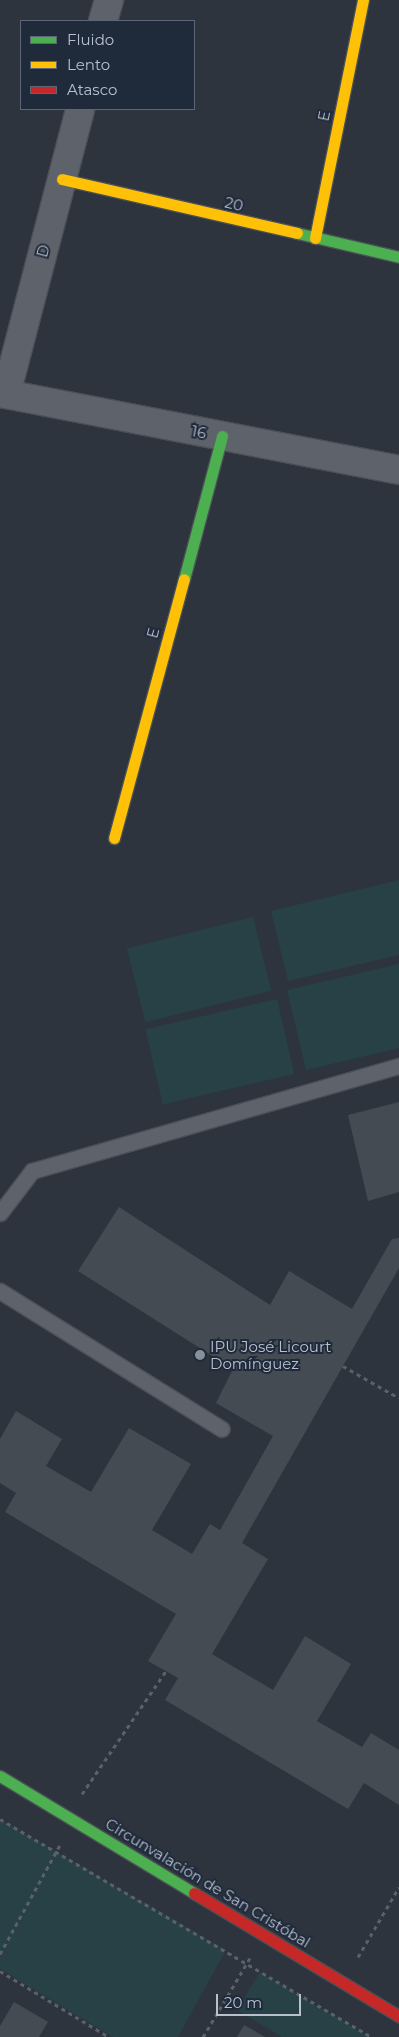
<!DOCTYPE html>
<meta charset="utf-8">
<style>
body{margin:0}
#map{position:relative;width:399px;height:2037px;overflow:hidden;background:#2d343e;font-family:Montserrat,sans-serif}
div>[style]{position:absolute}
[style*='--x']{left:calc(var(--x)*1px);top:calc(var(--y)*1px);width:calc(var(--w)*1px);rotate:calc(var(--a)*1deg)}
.green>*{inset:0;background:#284146;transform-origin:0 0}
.building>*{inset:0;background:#454b53}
.path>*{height:3px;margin-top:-1.5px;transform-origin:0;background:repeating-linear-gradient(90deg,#5b6168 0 4px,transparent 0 8px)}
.roads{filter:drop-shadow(1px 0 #4a4f56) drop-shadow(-1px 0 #4a4f56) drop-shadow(0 1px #4a4f56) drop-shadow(0 -1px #4a4f56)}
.lane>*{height:15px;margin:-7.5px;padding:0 7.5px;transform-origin:7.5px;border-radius:7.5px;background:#5e636b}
.street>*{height:28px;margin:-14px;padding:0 14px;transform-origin:14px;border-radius:14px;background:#5e636b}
.fast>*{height:11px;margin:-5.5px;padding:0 5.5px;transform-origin:5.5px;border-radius:5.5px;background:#4caf50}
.slow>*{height:11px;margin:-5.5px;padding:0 5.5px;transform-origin:5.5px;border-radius:5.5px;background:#ffc107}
.jam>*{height:11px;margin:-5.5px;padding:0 5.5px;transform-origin:5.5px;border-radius:5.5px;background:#c62828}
.dots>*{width:14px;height:14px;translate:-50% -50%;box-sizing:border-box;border:2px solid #1f2a3b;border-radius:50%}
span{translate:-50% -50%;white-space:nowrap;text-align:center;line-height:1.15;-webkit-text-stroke:4px #1f2a3b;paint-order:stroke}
.street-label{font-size:15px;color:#b8c0ce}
.poi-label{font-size:15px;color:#b8c0ce}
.left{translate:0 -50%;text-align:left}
.legend{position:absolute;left:20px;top:20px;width:175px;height:90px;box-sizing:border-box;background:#1f2a3b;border:1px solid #5c6676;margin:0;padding:6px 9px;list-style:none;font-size:15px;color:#b8c0ce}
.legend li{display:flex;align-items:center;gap:10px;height:25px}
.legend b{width:25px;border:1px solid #5c6676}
.scale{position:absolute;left:216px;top:1994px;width:85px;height:22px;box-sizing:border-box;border:2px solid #b8c0ce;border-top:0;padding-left:6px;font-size:15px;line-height:18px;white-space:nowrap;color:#b8c0ce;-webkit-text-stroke:4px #1f2a3b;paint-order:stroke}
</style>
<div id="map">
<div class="green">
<div style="clip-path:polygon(399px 880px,399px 955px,288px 981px,271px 911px)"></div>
<div style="left:253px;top:917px;width:76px;height:130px;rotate:76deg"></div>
<div style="clip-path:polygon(399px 964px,399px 1048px,306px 1070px,287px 990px)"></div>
<div style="left:277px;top:999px;width:77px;height:135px;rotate:77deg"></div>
<div style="clip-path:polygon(0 1819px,226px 1950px,178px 2037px,113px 2037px,0 1969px)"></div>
<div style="clip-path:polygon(260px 1972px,370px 2037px,282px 2037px,237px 2010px)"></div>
</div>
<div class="building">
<div style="clip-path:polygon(399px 1102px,399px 1192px,368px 1201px,348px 1115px)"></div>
<div style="clip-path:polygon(119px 1207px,270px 1305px,289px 1271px,352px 1309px,392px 1239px,399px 1238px,399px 1268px,242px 1543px,268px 1559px,212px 1654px,273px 1690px,305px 1636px,351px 1664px,317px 1721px,362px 1747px,371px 1733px,399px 1750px,399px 1805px,364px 1783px,348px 1809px,165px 1700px,178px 1678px,148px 1661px,176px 1614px,5px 1512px,16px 1493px,0 1483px,0 1439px,16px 1411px,62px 1439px,46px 1466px,91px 1492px,129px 1428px,191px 1464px,152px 1530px,192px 1554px,210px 1524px,220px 1530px,273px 1436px,216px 1403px,233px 1369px,78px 1271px)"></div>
<div style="clip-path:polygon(14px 2002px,48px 2022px,39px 2037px,0 2037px,0 2026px)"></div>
<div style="clip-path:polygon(244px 2025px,265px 2037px,237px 2037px)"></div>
</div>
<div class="path">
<div style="--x:343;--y:1366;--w:64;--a:29.7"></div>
<div style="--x:82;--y:1794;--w:149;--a:-55.7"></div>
<div style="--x:0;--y:1819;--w:431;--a:30.4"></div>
<div style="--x:0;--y:1954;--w:124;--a:-61.2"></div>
<div style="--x:358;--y:1957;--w:81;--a:-59.6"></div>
<div style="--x:0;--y:1971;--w:127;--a:31.2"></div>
<div style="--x:203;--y:2037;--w:92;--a:-59.3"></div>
</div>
<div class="roads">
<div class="lane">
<div style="--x:0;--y:1213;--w:53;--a:-52.7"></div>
<div style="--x:32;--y:1171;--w:382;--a:-16"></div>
<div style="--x:0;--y:1291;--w:261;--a:31.9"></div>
</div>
<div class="street">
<div style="--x:103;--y:21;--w:22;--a:-74"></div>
<div style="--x:0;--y:393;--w:406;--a:10.9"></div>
<div style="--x:6;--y:394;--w:294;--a:-75.4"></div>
</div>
<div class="fast">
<div style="--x:297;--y:233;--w:105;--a:13.2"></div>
<div style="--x:184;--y:579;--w:148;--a:-75.1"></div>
<div style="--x:0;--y:1776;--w:227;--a:31.1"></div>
</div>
<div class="slow">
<div style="--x:62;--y:179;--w:241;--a:12.9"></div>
<div style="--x:315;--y:238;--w:243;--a:-78.6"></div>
<div style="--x:114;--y:838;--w:268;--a:-74.9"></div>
</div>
<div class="jam">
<div style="--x:194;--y:1893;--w:239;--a:31"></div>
</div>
</div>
<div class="dots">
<div style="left:200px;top:1355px;background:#878f9c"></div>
</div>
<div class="street-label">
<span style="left:324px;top:116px;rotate:-79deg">E</span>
<span style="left:234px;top:204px;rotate:13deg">20</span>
<span style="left:43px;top:251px;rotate:-75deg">D</span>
<span style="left:199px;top:432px;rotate:11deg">16</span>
<span style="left:153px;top:633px;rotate:-75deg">E</span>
<span style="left:208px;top:1883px;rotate:31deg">Circunvalación de San Cristóbal</span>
</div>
<div class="poi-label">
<span class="left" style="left:210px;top:1355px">IPU José Licourt<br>Domínguez</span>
</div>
<ul class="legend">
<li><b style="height:6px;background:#4caf50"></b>Fluido</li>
<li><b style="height:6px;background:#ffc107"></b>Lento</li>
<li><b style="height:6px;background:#c62828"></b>Atasco</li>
</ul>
<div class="scale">20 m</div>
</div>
